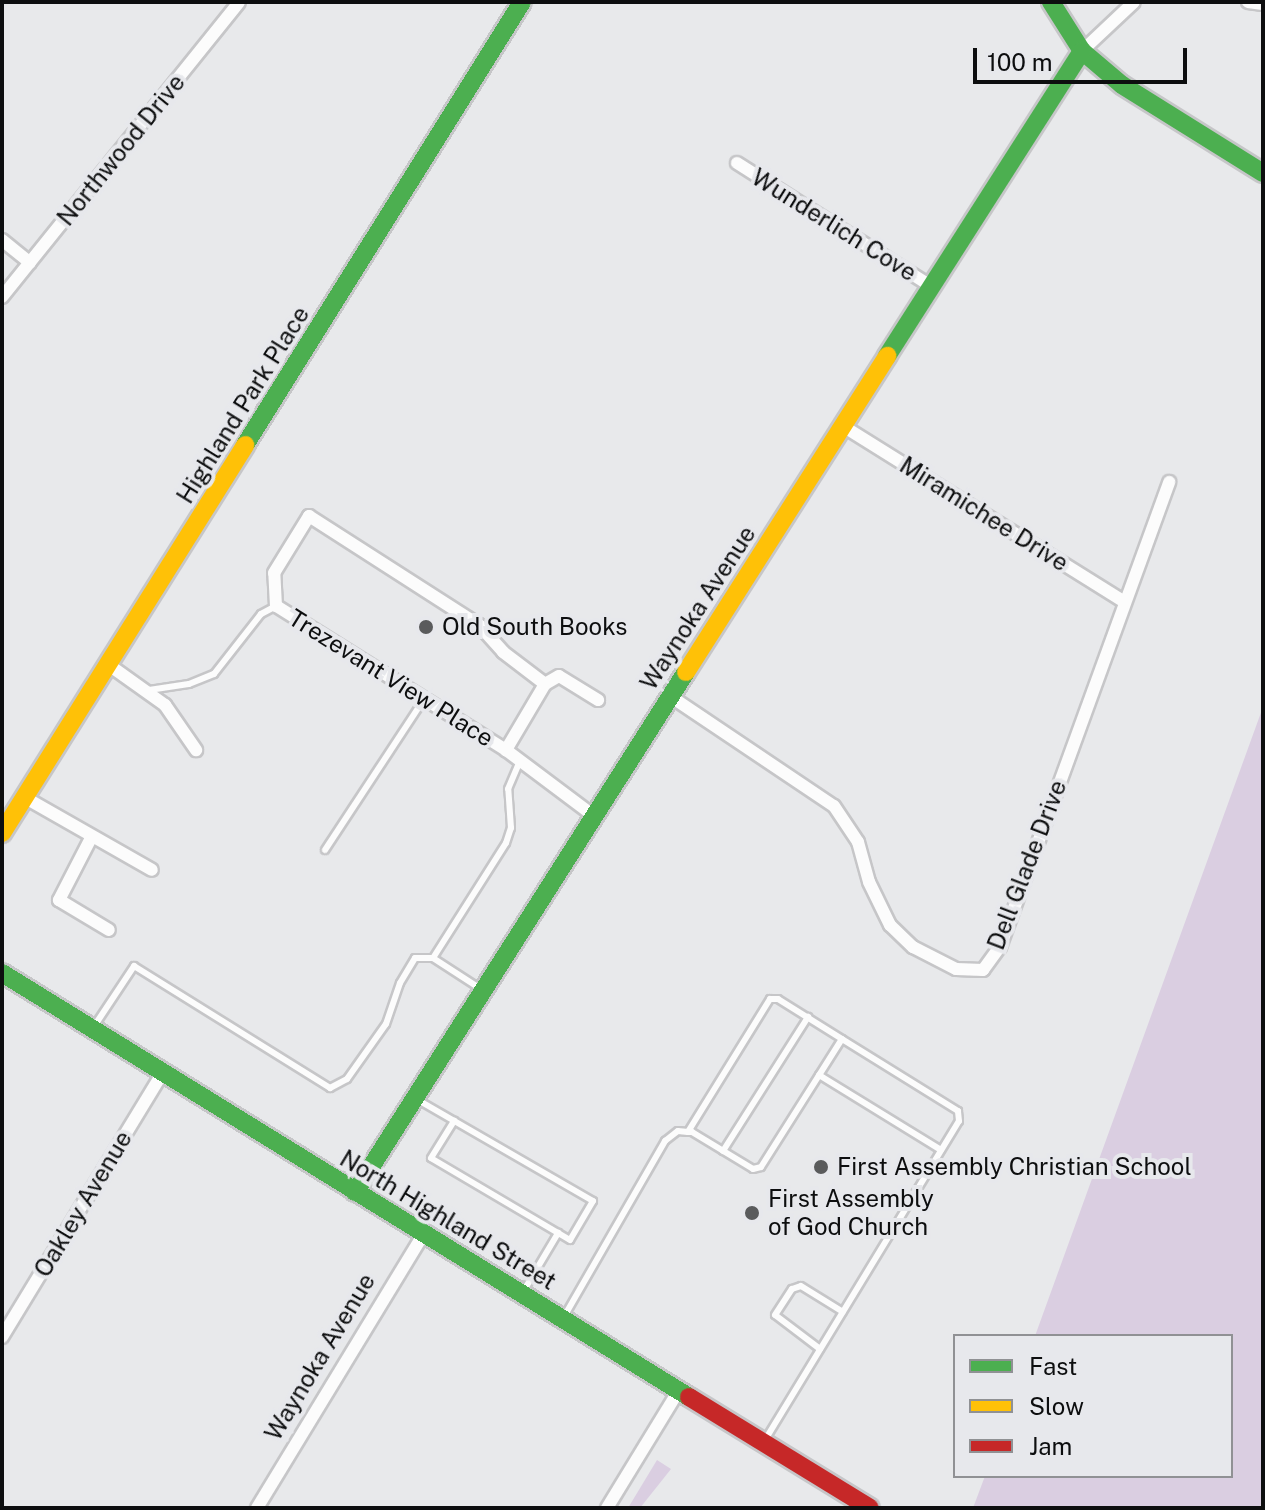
<!DOCTYPE html>
<style>
body{margin:0}
#map{position:relative;width:1265px;height:1510px;overflow:hidden;background:#e8e9eb;font-family:"Public Sans",sans-serif}
div>[style]{position:absolute}
[style*='--x']{left:calc(var(--x)*1px);top:calc(var(--y)*1px);width:calc(var(--w)*1px);rotate:calc(var(--a)*1deg)}
.green>*{inset:0;background:#dacee1}
.roads{filter:drop-shadow(2px 0 #c6c6c8) drop-shadow(-2px 0 #c6c6c8) drop-shadow(0 2px #c6c6c8) drop-shadow(0 -2px #c6c6c8)}
.lane>*{height:6px;margin:-3px;padding:0 3px;transform-origin:3px;border-radius:3px;background:#fcfcfc}
.street>*{height:12px;margin:-6px;padding:0 6px;transform-origin:6px;border-radius:6px;background:#fcfcfc}
.fast>*{height:18px;margin:-9px;padding:0 9px;transform-origin:9px;border-radius:9px;background:#4caf50}
.slow>*{height:18px;margin:-9px;padding:0 9px;transform-origin:9px;border-radius:9px;background:#ffc107}
.jam>*{height:18px;margin:-9px;padding:0 9px;transform-origin:9px;border-radius:9px;background:#c62828}
.dots>*{width:22px;height:22px;translate:-50% -50%;box-sizing:border-box;border:4px solid #e7e8ec;border-radius:50%}
span{translate:-50% -50%;white-space:nowrap;text-align:center;line-height:1.15;-webkit-text-stroke:8px #e7e8ec;paint-order:stroke}
.street-label{font-size:24px;color:#0d0e0f}
.poi-label{font-size:24px;color:#0d0e0f}
.left{translate:0 -50%;text-align:left}
.frame{position:absolute;inset:0;border:4px solid #0d0e0f;pointer-events:none}
.legend{position:absolute;left:953px;top:1334px;width:280px;height:144px;box-sizing:border-box;background:#e7e8ec;border:2px solid #909194;margin:0;padding:10px 14px;list-style:none;font-size:24px;color:#0d0e0f}
.legend li{display:flex;align-items:center;gap:16px;height:40px}
.legend b{width:40px;border:2px solid #909194}
.scale{position:absolute;left:973px;top:48px;width:214px;height:36px;box-sizing:border-box;border:4px solid #0d0e0f;border-top:0;padding-left:10px;font-size:24px;line-height:28px;white-space:nowrap;color:#0d0e0f;-webkit-text-stroke:6px #e7e8ec;paint-order:stroke}
</style>
<div id="map">
<div class="green">
<div style="clip-path:polygon(1263px 707px,1263px 1508px,973px 1508px,985px 1476px,1231px 1476px,1231px 1336px,1035px 1336px)"></div>
<div style="clip-path:polygon(657px 1460px,671px 1469px,640px 1508px,628px 1508px)"></div>
</div>
<div class="roads">
<div class="lane">
<div style="--x:149;--y:690;--w:40;--a:-8.5"></div>
<div style="--x:189;--y:684;--w:27;--a:-22"></div>
<div style="--x:214;--y:674;--w:76;--a:-51.9"></div>
<div style="--x:261;--y:614;--w:17;--a:-28"></div>
<div style="--x:325;--y:850;--w:181;--a:-56.7"></div>
<div style="--x:433;--y:958;--w:136;--a:-57.6"></div>
<div style="--x:506;--y:843;--w:16;--a:-72"></div>
<div style="--x:511;--y:828;--w:39;--a:-94"></div>
<div style="--x:508;--y:789;--w:28;--a:-67"></div>
<div style="--x:95;--y:1025;--w:71;--a:-56.5"></div>
<div style="--x:134;--y:966;--w:231;--a:31.9"></div>
<div style="--x:330;--y:1088;--w:19;--a:-28"></div>
<div style="--x:347;--y:1079;--w:67;--a:-54.7"></div>
<div style="--x:386;--y:1024;--w:43;--a:-71.1"></div>
<div style="--x:400;--y:983;--w:29;--a:-59"></div>
<div style="--x:415;--y:958;--w:18;--a:0"></div>
<div style="--x:433;--y:958;--w:57;--a:32.9"></div>
<div style="--x:819;--y:1075;--w:143;--a:31.6"></div>
<div style="--x:418;--y:1100;--w:202;--a:30"></div>
<div style="--x:593;--y:1201;--w:45;--a:120.5"></div>
<div style="--x:570;--y:1240;--w:161;--a:-149.5"></div>
<div style="--x:431;--y:1158;--w:44;--a:-58.1"></div>
<div style="--x:723;--y:1151;--w:159;--a:-57.6"></div>
<div style="--x:523;--y:1292;--w:69;--a:-59.3"></div>
<div style="--x:565;--y:1315;--w:201;--a:-60.1"></div>
<div style="--x:665;--y:1141;--w:16;--a:-38"></div>
<div style="--x:678;--y:1131;--w:10;--a:6"></div>
<div style="--x:688;--y:1132;--w:4;--a:0"></div>
<div style="--x:692;--y:1132;--w:71;--a:31.2"></div>
<div style="--x:753;--y:1169;--w:8;--a:-14"></div>
<div style="--x:761;--y:1167;--w:151;--a:-57.7"></div>
<div style="--x:842;--y:1039;--w:75;--a:-148"></div>
<div style="--x:778;--y:999;--w:8;--a:180"></div>
<div style="--x:770;--y:999;--w:156;--a:121.7"></div>
<div style="--x:820;--y:1349;--w:56;--a:-142.9"></div>
<div style="--x:775;--y:1315;--w:31;--a:-57"></div>
<div style="--x:792;--y:1289;--w:9;--a:-18"></div>
<div style="--x:801;--y:1286;--w:49;--a:31.8"></div>
<div style="--x:765;--y:1440;--w:373;--a:-58.7"></div>
<div style="--x:959;--y:1121;--w:10;--a:-96"></div>
<div style="--x:958;--y:1111;--w:137;--a:-148.2"></div>
</div>
<div class="street">
<div style="--x:1248;--y:2;--w:15;--a:8"></div>
<div style="--x:1082;--y:51;--w:71;--a:-43.3"></div>
<div style="--x:737;--y:163;--w:230;--a:32.4"></div>
<div style="--x:2;--y:240;--w:36;--a:39"></div>
<div style="--x:2;--y:297;--w:378;--a:-51.2"></div>
<div style="--x:843;--y:426;--w:332;--a:32"></div>
<div style="--x:109;--y:665;--w:69;--a:35.5"></div>
<div style="--x:165;--y:705;--w:55;--a:55.4"></div>
<div style="--x:545;--y:684;--w:77;--a:120.6"></div>
<div style="--x:506;--y:750;--w:110;--a:36.9"></div>
<div style="--x:670;--y:696;--w:197;--a:33.9"></div>
<div style="--x:834;--y:806;--w:43;--a:56.3"></div>
<div style="--x:858;--y:842;--w:41;--a:74.6"></div>
<div style="--x:869;--y:882;--w:48;--a:64"></div>
<div style="--x:890;--y:925;--w:32;--a:44"></div>
<div style="--x:913;--y:947;--w:48;--a:27.1"></div>
<div style="--x:956;--y:969;--w:27;--a:2"></div>
<div style="--x:983;--y:970;--w:29;--a:-54"></div>
<div style="--x:1000;--y:947;--w:495;--a:-70"></div>
<div style="--x:506;--y:750;--w:271;--a:-147.9"></div>
<div style="--x:276;--y:606;--w:33;--a:-93"></div>
<div style="--x:274;--y:573;--w:67;--a:-58.4"></div>
<div style="--x:309;--y:516;--w:202;--a:32.7"></div>
<div style="--x:479;--y:625;--w:36;--a:48"></div>
<div style="--x:503;--y:652;--w:53;--a:37.3"></div>
<div style="--x:545;--y:684;--w:16;--a:-30"></div>
<div style="--x:559;--y:676;--w:46;--a:31.6"></div>
<div style="--x:24;--y:797;--w:147;--a:29.7"></div>
<div style="--x:91;--y:838;--w:70;--a:117.3"></div>
<div style="--x:59;--y:900;--w:58;--a:31"></div>
<div style="--x:2;--y:1337;--w:311;--a:-58.7"></div>
<div style="--x:257;--y:1508;--w:323;--a:-58.7"></div>
<div style="--x:607;--y:1508;--w:138;--a:-58.6"></div>
</div>
<div class="fast">
<div style="--x:1051;--y:2;--w:58;--a:57.7"></div>
<div style="--x:1082;--y:51;--w:52;--a:40.4"></div>
<div style="--x:1122;--y:85;--w:166;--a:32"></div>
<div style="--x:887;--y:356;--w:362;--a:-57.4"></div>
<div style="--x:245;--y:445;--w:522;--a:-57.98"></div>
<div style="--x:2;--y:973;--w:807;--a:31.68"></div>
<div style="--x:355;--y:1192;--w:616;--a:-57.52"></div>
</div>
<div class="slow">
<div style="--x:686;--y:672;--w:375;--a:-57.5"></div>
<div style="--x:2;--y:833;--w:458;--a:-57.9"></div>
</div>
<div class="jam">
<div style="--x:689;--y:1397;--w:212;--a:31.5"></div>
</div>
</div>
<div class="dots">
<div style="left:426px;top:627px;background:#5a5b5c"></div>
<div style="left:821px;top:1167px;background:#5a5b5c"></div>
<div style="left:752px;top:1213px;background:#5a5b5c"></div>
</div>
<div class="street-label">
<span style="left:121px;top:150px;rotate:-51deg">Northwood Drive</span>
<span style="left:834px;top:225px;rotate:32deg">Wunderlich Cove</span>
<span style="left:243px;top:405px;rotate:-58deg">Highland Park Place</span>
<span style="left:984px;top:514px;rotate:32deg">Miramichee Drive</span>
<span style="left:698px;top:608px;rotate:-57deg">Waynoka Avenue</span>
<span style="left:391px;top:678px;rotate:32deg">Trezevant View Place</span>
<span style="left:1027px;top:865px;rotate:-69deg">Dell Glade Drive</span>
<span style="left:83px;top:1204px;rotate:-59deg">Oakley Avenue</span>
<span style="left:448px;top:1220px;rotate:31deg">North Highland Street</span>
<span style="left:320px;top:1357px;rotate:-59deg">Waynoka Avenue</span>
</div>
<div class="poi-label">
<span class="left" style="left:442px;top:627px">Old South Books</span>
<span class="left" style="left:837px;top:1167px">First Assembly Christian School</span>
<span class="left" style="left:768px;top:1213px">First Assembly<br>of God Church</span>
</div>
<div class="frame"></div>
<ul class="legend">
<li><b style="height:10px;background:#4caf50"></b>Fast</li>
<li><b style="height:10px;background:#ffc107"></b>Slow</li>
<li><b style="height:10px;background:#c62828"></b>Jam</li>
</ul>
<div class="scale">100 m</div>
</div>
